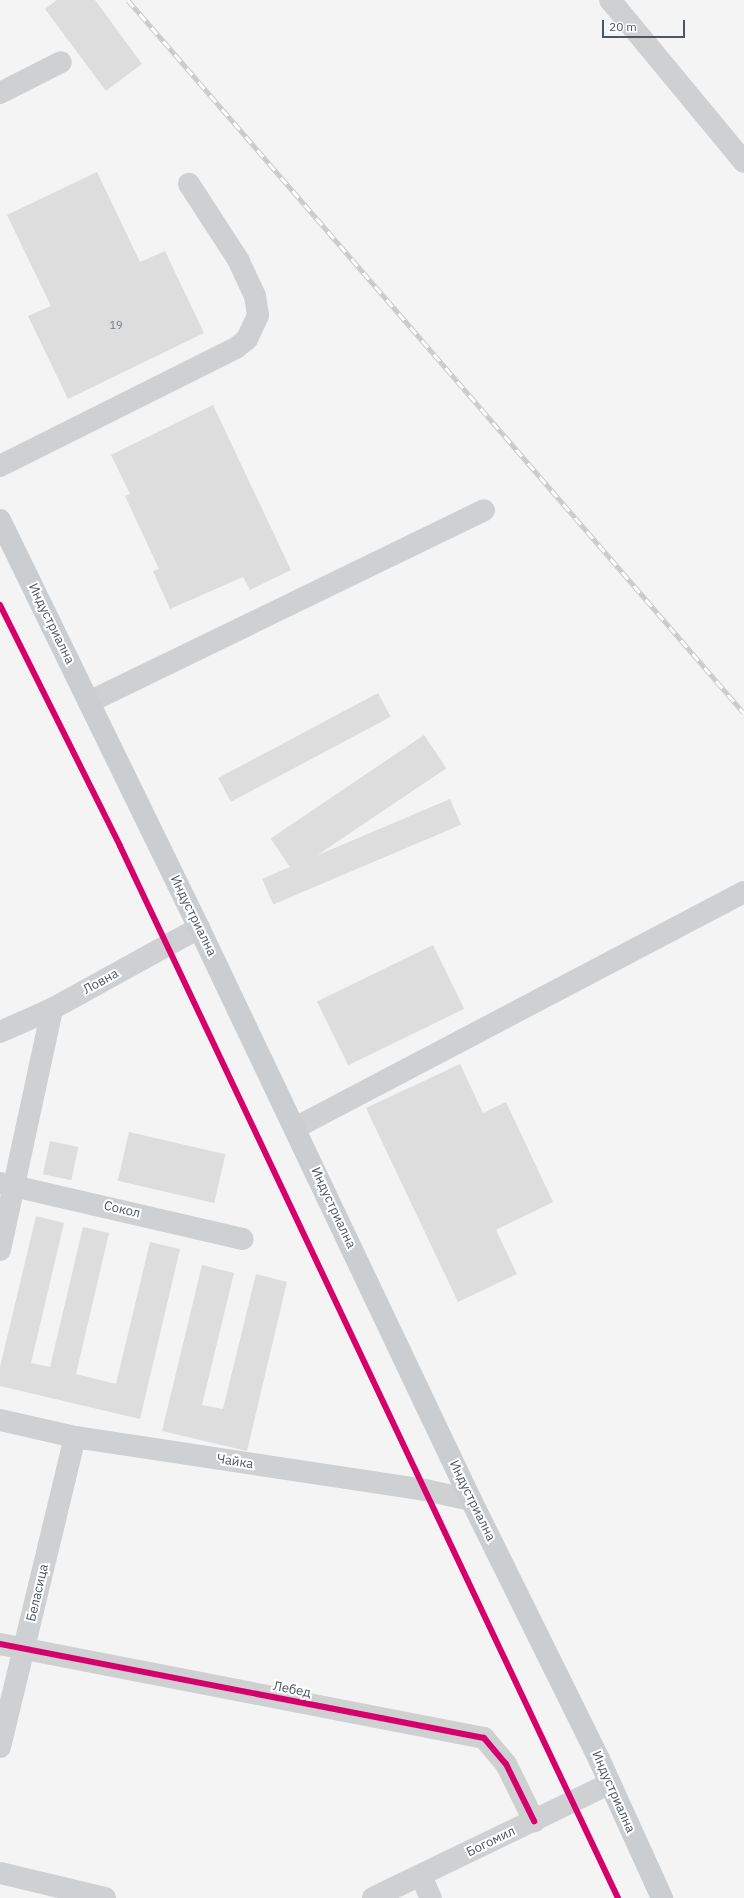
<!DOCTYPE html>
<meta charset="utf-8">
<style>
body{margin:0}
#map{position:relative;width:744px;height:1898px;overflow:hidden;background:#f4f4f4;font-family:"IBM Plex Sans",sans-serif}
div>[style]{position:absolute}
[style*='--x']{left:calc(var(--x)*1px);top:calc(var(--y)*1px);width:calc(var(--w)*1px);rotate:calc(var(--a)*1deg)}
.building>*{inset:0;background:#ddddde;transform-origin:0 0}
.minor>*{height:22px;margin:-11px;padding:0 11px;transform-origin:11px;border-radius:11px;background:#ced0d2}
.major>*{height:22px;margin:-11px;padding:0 11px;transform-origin:11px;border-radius:11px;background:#caced1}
.rail>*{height:4.5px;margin-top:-2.25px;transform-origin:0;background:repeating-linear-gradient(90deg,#fff 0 9px,#c9cacc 0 18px);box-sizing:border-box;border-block:1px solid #c9cacc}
.cycleway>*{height:6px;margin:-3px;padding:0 3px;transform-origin:3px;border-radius:3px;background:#d6006c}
span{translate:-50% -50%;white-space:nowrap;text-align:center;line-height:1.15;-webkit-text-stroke:4px #fff;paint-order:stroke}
.number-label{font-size:11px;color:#707881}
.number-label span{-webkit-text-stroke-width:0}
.street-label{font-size:13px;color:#4a5661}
.scale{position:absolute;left:602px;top:20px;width:83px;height:18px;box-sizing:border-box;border:2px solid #4a5661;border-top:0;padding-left:5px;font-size:12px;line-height:14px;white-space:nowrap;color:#4a5661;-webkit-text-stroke:3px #fff;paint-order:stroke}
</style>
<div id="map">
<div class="building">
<div style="clip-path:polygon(57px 0,95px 0,142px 64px,106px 91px,45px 9px)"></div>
<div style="clip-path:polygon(97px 172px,140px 262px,165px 251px,204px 333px,68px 399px,28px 316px,51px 306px,7px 215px)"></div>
<div style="clip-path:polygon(213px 405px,291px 570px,250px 590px,243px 577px,170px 609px,153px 571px,159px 569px,125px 496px,130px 494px,111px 455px)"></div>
<div style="left:378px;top:693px;width:27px;height:181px;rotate:62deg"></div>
<div style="left:424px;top:735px;width:40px;height:185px;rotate:56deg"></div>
<div style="left:450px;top:799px;width:28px;height:204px;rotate:67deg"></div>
<div style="left:433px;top:945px;width:71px;height:129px;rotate:64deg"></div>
<div style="clip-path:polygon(460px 1064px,483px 1113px,506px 1102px,553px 1202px,496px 1230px,517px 1274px,458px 1302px,366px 1108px)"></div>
<div style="left:129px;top:1132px;width:99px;height:50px;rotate:13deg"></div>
<div style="left:50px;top:1141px;width:29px;height:34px;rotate:12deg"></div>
<div style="clip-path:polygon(36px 1216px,64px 1223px,31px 1363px,50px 1367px,83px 1227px,109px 1233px,76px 1374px,116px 1384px,150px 1242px,180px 1249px,140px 1419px,0 1386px,0 1367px)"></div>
<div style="clip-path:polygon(202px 1265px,234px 1273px,202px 1405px,223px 1409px,256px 1274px,287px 1282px,247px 1451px,162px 1431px)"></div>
</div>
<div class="minor">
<div style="--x:610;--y:0;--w:210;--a:50.4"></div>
<div style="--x:0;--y:93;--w:68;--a:-26.9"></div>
<div style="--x:0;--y:466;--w:264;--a:-26.6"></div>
<div style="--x:236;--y:348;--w:14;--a:-39"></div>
<div style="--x:247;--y:339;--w:26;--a:-65"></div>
<div style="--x:258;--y:315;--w:19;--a:-99"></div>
<div style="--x:255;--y:296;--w:38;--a:-115"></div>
<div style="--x:239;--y:261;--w:92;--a:-123"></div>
<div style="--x:89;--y:702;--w:439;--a:-25.9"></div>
<div style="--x:0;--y:1032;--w:57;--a:-23.9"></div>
<div style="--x:52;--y:1009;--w:168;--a:-28.9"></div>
<div style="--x:295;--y:1128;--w:507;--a:-27.73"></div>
<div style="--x:0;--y:1183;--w:249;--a:13"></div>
<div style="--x:0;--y:1250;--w:247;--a:-77.8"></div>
<div style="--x:0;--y:1420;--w:77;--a:12.8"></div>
<div style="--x:75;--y:1437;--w:354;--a:8.6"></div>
<div style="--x:425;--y:1490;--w:47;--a:12.3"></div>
<div style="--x:0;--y:1644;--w:493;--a:11"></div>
<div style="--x:484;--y:1738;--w:34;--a:50"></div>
<div style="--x:506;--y:1764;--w:64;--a:63.8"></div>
<div style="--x:0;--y:1747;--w:319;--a:-76.4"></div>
<div style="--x:0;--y:1873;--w:108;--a:13.4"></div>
<div style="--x:421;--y:1876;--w:24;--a:66"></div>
<div style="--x:373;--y:1898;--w:262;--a:-25.8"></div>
</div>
<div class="major">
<div style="--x:0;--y:520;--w:454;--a:64"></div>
<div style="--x:199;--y:928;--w:633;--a:64.57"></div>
<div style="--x:471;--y:1500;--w:289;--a:63.7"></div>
<div style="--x:599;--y:1759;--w:153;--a:65.6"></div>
</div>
<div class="rail">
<div style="--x:128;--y:0;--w:942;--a:49.17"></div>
</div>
<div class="cycleway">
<div style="--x:0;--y:605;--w:269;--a:63.5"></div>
<div style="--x:120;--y:846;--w:1164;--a:64.67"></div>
<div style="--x:0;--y:1644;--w:493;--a:11"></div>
<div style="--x:484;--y:1738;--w:34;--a:50"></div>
<div style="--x:506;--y:1764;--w:64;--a:63.8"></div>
</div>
<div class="number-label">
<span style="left:116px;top:325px">19</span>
</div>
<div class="street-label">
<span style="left:51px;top:624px;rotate:64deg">Индустриална</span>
<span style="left:193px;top:916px;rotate:64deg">Индустриална</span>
<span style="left:101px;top:982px;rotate:-29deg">Ловна</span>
<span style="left:333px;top:1208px;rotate:65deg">Индустриална</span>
<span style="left:122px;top:1210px;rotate:13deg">Сокол</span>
<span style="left:235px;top:1462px;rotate:9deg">Чайка</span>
<span style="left:472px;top:1501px;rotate:64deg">Индустриална</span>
<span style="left:38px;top:1593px;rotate:-77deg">Беласица</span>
<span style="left:292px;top:1690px;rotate:11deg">Лебед</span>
<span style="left:613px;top:1792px;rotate:66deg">Индустриална</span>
<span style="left:491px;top:1842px;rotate:-26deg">Богомил</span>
</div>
<div class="scale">20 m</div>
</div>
